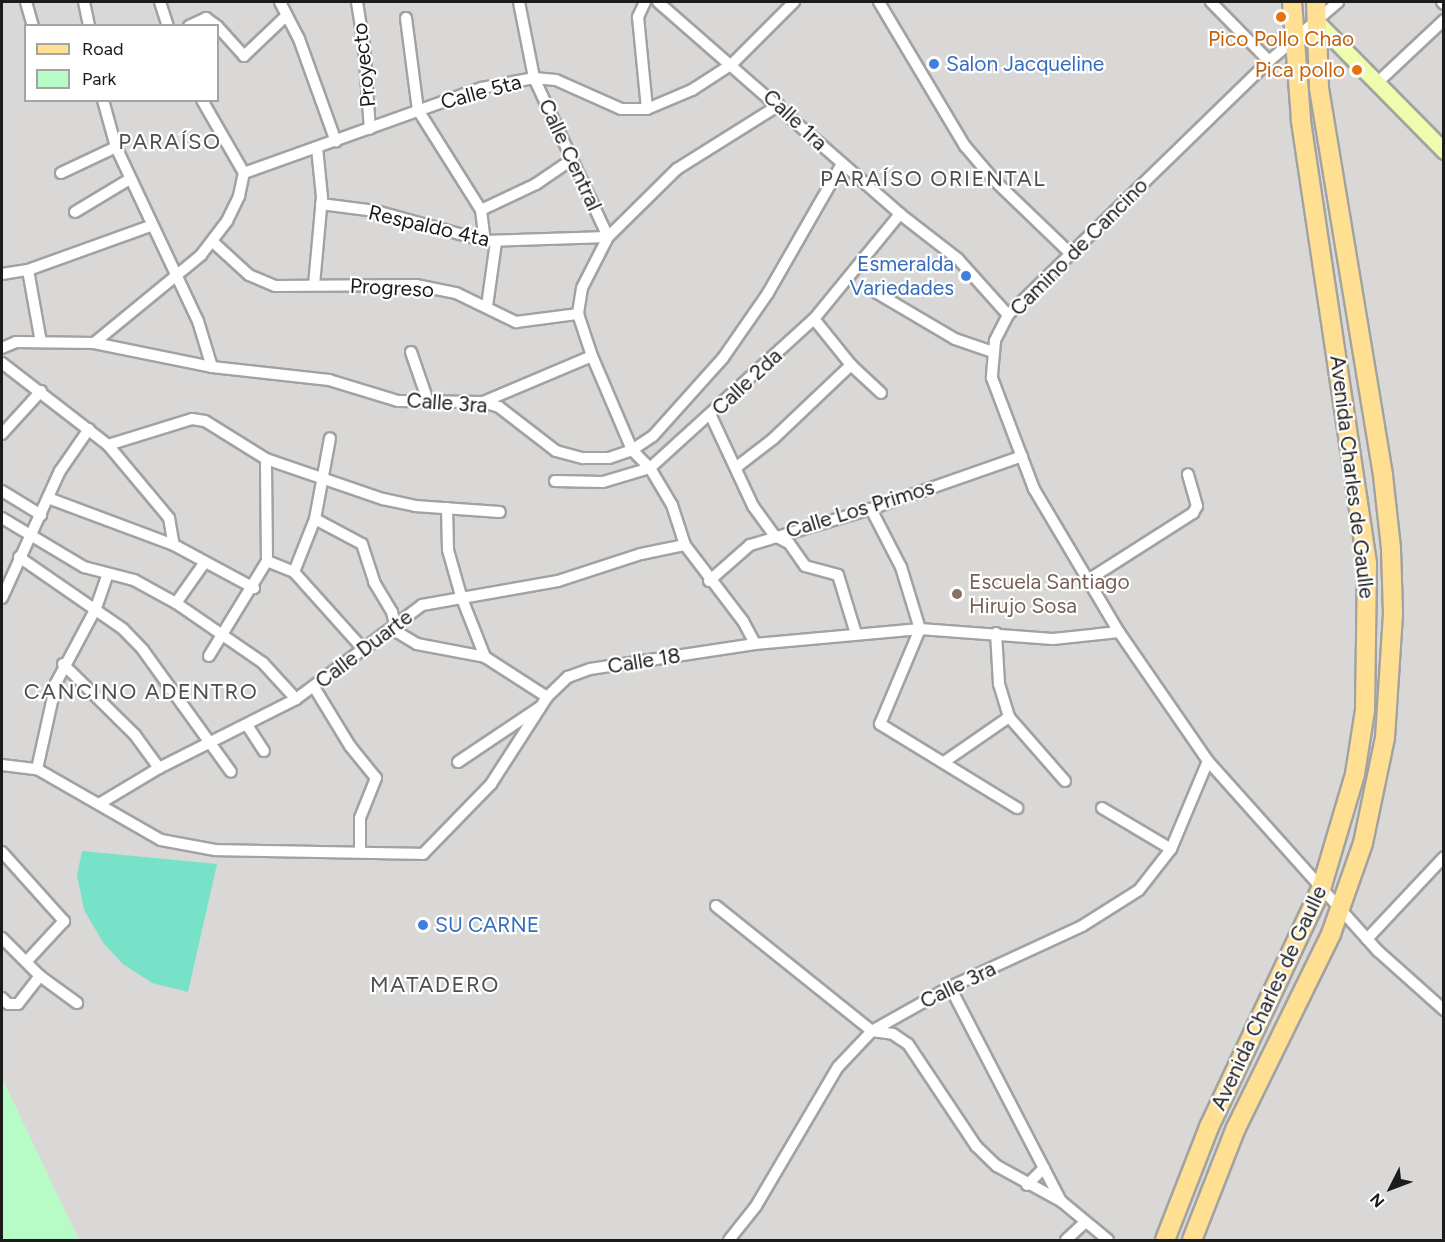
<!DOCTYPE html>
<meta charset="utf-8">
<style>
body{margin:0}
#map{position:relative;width:1445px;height:1242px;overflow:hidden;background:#edeadf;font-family:Figtree,sans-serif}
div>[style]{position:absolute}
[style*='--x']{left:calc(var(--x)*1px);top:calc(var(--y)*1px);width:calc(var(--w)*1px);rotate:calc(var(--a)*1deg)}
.residential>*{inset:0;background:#d9d8d7}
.park>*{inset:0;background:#b7fcc6}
.pitch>*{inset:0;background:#77e2c8}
.roads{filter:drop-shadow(2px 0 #a2a2a2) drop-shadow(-2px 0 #a2a2a2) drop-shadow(0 2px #a2a2a2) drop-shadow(0 -2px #a2a2a2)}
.minor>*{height:10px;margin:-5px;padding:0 5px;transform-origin:5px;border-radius:5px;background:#fff}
.secondary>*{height:15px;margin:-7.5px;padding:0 7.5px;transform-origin:7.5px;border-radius:7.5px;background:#eefdad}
.primary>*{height:18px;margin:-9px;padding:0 9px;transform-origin:9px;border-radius:9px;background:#ffdf92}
.dots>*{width:16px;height:16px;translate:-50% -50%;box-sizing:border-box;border:3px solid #fff;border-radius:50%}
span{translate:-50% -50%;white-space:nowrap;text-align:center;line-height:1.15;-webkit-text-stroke:4.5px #fff;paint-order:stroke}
.food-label{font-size:21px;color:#c56008}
.right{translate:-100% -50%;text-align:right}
.shop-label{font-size:21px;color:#366cbe}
.left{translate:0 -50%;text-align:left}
.street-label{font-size:21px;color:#1b1b1b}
.education-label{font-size:21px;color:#785e54}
.neighbourhood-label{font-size:22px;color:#4e4e4e;letter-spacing:1.5px}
.frame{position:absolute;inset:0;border:3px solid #1b1b1b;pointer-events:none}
.legend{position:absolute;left:24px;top:24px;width:195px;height:78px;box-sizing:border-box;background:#fff;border:2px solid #a4a4a4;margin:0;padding:8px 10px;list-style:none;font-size:18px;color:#1b1b1b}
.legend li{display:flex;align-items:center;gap:12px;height:30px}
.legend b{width:30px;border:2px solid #a4a4a4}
.north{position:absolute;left:1361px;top:1158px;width:60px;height:60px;-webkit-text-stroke:4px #fff;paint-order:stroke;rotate:228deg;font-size:16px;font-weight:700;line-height:24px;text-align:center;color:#1b1b1b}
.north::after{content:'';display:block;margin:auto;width:21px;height:27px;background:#1b1b1b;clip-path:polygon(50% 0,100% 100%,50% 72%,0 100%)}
</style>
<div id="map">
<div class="residential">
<div style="clip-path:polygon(evenodd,2px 2px,1443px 2px,1443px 1240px,2px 1240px,2px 2px,26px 26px,218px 26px,218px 100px,26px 100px,26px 26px)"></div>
</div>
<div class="park">
<div style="clip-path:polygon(2px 1078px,79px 1240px,2px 1240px)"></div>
</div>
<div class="pitch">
<div style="clip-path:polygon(82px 851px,217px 864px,188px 992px,152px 983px,123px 964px,104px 944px,84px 910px,77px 875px)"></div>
</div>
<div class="roads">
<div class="minor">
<div style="--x:26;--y:2;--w:25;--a:74"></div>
<div style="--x:84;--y:2;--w:25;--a:78"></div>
<div style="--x:160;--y:2;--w:25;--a:72"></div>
<div style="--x:280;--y:2;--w:42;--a:62.8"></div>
<div style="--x:299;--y:39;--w:109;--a:70.2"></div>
<div style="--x:357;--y:2;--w:45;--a:81"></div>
<div style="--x:364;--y:46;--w:83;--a:85.9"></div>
<div style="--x:519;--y:2;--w:77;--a:78.8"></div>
<div style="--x:534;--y:78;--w:175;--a:65"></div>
<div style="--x:608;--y:237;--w:57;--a:117"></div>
<div style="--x:582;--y:288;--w:26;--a:99"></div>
<div style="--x:578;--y:314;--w:44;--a:71.6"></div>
<div style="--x:592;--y:356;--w:102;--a:66.9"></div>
<div style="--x:632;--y:450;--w:25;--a:45"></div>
<div style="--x:650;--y:468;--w:43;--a:59.3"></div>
<div style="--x:672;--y:505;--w:42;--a:72"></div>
<div style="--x:685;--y:545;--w:96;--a:52.7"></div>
<div style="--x:743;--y:621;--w:26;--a:62"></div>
<div style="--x:645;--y:2;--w:17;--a:115"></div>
<div style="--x:638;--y:17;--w:92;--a:84.4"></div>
<div style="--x:658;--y:2;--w:322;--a:41.2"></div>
<div style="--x:900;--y:214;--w:73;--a:37.8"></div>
<div style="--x:958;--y:259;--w:75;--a:48.2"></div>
<div style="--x:879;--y:2;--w:168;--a:59.2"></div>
<div style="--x:965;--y:146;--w:45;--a:49.5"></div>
<div style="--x:994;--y:180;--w:107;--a:43.9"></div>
<div style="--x:1211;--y:2;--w:83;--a:45.5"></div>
<div style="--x:1269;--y:61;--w:91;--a:-40.5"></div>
<div style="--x:1442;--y:2;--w:3;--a:45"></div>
<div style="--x:406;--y:18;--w:93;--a:82.6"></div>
<div style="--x:418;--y:110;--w:118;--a:57.8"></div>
<div style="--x:481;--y:210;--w:31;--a:83"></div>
<div style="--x:189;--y:26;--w:19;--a:-25"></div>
<div style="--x:206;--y:18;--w:14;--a:36"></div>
<div style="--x:218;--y:27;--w:39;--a:48"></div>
<div style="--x:244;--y:56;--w:58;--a:-43.6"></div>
<div style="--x:1269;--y:61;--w:364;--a:135.8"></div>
<div style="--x:1008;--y:315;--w:29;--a:117"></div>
<div style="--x:995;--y:341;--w:37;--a:95"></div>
<div style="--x:992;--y:378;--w:119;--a:69.3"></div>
<div style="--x:1034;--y:489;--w:166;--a:59.3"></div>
<div style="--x:1119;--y:632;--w:157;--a:55.4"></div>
<div style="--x:1208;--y:761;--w:255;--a:48.2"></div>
<div style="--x:1378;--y:951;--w:89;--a:41.8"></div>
<div style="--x:1379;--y:81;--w:89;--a:-43.2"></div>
<div style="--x:103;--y:100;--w:49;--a:74.5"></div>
<div style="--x:116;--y:147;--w:192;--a:64.8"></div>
<div style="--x:198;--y:321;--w:48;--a:73.1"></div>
<div style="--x:61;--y:173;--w:61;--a:-25.3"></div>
<div style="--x:244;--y:173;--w:253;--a:-19.7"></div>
<div style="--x:482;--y:88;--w:53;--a:-10.9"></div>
<div style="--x:534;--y:78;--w:22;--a:5"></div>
<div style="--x:556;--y:80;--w:71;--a:24"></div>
<div style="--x:621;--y:109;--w:26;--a:0"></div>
<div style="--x:647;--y:109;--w:49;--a:-22.9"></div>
<div style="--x:692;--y:90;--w:48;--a:-33"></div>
<div style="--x:732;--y:64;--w:88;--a:-45"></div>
<div style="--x:321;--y:204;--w:55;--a:7.3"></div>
<div style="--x:376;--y:211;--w:113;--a:15.4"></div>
<div style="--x:485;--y:241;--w:123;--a:-1.9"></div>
<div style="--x:608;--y:237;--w:97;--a:-44.6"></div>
<div style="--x:677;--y:169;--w:120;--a:-32.1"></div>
<div style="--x:481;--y:210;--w:61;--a:-25.3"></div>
<div style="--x:536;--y:184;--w:42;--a:-34.4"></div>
<div style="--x:75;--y:212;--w:64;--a:-31"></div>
<div style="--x:213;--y:242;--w:49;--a:42.5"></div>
<div style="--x:249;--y:275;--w:28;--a:23"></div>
<div style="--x:275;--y:286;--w:141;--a:-0.4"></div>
<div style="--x:416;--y:285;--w:41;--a:11.3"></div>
<div style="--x:456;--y:293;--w:67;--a:25.8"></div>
<div style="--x:516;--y:322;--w:63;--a:-7.4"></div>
<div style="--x:28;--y:270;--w:73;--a:79.8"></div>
<div style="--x:2;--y:274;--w:26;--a:-9"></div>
<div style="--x:28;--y:270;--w:130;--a:-19.8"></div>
<div style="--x:314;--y:285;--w:88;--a:-84.8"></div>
<div style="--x:322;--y:197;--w:49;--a:-95.8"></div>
<div style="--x:877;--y:293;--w:91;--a:30.5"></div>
<div style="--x:955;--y:339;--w:40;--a:18.9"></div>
<div style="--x:487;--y:306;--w:65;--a:-82"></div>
<div style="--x:814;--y:319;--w:59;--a:51.2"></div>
<div style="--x:851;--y:365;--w:41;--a:43"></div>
<div style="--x:94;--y:343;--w:139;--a:-39.4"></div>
<div style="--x:201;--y:255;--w:43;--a:-52.6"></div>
<div style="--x:227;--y:221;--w:28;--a:-64"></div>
<div style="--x:239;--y:196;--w:24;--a:-78"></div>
<div style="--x:244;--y:173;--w:84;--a:-119.9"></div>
<div style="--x:2;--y:348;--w:15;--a:-23"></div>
<div style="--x:16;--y:342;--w:78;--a:0.7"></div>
<div style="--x:94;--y:343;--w:120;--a:11.5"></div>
<div style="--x:212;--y:367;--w:118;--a:6.3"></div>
<div style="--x:329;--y:380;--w:72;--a:16.9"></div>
<div style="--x:398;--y:401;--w:85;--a:0.7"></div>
<div style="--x:483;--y:402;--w:17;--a:17"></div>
<div style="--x:499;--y:407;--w:72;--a:37.7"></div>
<div style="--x:556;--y:451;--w:28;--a:15"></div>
<div style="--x:583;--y:458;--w:26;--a:0"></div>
<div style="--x:609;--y:458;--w:24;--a:-19"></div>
<div style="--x:632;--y:450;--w:25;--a:-34"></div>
<div style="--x:653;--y:436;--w:105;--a:-48.1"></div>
<div style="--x:723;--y:358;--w:79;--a:-55.3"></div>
<div style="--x:768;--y:293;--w:149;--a:-60.2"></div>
<div style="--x:411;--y:352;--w:55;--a:70.9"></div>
<div style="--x:2;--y:363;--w:134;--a:37.7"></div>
<div style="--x:108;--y:445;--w:95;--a:50.1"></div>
<div style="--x:169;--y:518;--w:27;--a:80"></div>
<div style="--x:483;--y:402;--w:118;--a:-22.9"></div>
<div style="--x:711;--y:416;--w:99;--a:65"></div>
<div style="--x:753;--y:506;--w:37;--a:54"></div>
<div style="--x:775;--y:536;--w:16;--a:27"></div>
<div style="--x:789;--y:543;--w:28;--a:55"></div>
<div style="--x:805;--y:566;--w:34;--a:15"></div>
<div style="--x:838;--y:575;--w:62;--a:73"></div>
<div style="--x:2;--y:434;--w:58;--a:-47.8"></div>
<div style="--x:108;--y:445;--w:88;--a:-17.2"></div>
<div style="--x:192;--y:419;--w:13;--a:9"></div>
<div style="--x:205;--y:421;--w:72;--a:31.9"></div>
<div style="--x:266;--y:459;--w:124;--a:18.9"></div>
<div style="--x:383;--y:499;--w:33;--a:12"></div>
<div style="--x:415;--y:506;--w:85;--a:4"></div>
<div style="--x:738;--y:466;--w:44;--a:-37.6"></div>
<div style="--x:773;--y:439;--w:108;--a:-43.5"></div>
<div style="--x:555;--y:481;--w:48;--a:1.2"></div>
<div style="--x:603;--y:482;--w:49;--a:-16.6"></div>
<div style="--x:650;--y:468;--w:222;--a:-42.3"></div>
<div style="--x:814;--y:319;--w:136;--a:-50.7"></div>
<div style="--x:2;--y:491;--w:46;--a:31.6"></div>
<div style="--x:48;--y:498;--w:134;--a:20.5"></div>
<div style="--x:174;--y:545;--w:91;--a:28.3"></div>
<div style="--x:447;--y:508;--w:42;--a:88.6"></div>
<div style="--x:448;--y:550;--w:48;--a:74.2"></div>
<div style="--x:461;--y:596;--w:66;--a:68.5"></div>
<div style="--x:871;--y:509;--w:65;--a:62.7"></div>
<div style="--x:901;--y:567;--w:65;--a:73"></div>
<div style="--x:920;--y:629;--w:103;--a:112.8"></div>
<div style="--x:880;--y:724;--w:161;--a:31.5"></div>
<div style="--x:2;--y:518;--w:96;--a:30.9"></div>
<div style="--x:84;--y:567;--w:52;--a:14.6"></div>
<div style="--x:134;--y:580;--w:48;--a:28.7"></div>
<div style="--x:176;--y:603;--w:106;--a:34.6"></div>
<div style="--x:263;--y:663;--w:49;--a:47.5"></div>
<div style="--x:315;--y:519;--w:53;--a:28"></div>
<div style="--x:362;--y:544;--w:40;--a:72"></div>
<div style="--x:374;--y:582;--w:35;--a:59"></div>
<div style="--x:392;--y:612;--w:21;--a:76"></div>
<div style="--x:397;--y:632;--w:23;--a:31"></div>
<div style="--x:417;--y:644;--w:69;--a:10.8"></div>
<div style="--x:485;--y:657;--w:74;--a:32.8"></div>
<div style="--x:19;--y:557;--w:126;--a:34.7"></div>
<div style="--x:123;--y:629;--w:29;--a:46"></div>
<div style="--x:143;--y:650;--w:150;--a:54.2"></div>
<div style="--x:267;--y:561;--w:29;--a:22"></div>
<div style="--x:294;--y:572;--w:106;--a:48.1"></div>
<div style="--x:294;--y:572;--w:57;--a:-68.4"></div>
<div style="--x:315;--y:519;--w:82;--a:-79.5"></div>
<div style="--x:1088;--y:580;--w:125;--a:-32.5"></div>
<div style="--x:1193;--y:513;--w:8;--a:-60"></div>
<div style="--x:1197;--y:506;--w:33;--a:-106"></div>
<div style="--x:709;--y:581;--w:55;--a:-41.3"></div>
<div style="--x:750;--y:545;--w:126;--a:-16.6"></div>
<div style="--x:871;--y:509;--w:160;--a:-19.3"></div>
<div style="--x:2;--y:598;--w:140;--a:-65.5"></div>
<div style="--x:60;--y:471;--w:51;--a:-55.4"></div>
<div style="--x:176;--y:603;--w:50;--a:-54.7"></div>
<div style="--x:996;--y:633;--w:51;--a:86.6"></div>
<div style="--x:999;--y:684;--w:34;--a:73"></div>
<div style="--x:1009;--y:717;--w:85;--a:48.8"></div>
<div style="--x:209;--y:656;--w:111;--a:-58.6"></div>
<div style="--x:267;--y:561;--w:102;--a:-90.6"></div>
<div style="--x:63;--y:664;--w:101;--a:44.6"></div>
<div style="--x:135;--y:735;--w:41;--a:54"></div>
<div style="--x:314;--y:687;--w:69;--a:58.6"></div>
<div style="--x:350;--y:746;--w:41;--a:50.9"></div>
<div style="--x:376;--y:778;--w:43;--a:111.8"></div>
<div style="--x:360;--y:818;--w:34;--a:90"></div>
<div style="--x:247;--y:725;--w:31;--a:57"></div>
<div style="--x:458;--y:762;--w:99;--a:-33.9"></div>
<div style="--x:944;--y:762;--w:79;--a:-34.7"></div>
<div style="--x:2;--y:765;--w:35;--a:7"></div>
<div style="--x:37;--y:769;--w:143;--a:29.8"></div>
<div style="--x:161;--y:840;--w:55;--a:10.5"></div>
<div style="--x:215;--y:850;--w:208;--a:1.1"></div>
<div style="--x:423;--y:854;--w:98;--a:-45.8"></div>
<div style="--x:491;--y:784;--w:103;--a:-57.2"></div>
<div style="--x:547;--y:697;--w:29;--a:-44"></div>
<div style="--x:568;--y:677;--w:23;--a:-20"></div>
<div style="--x:590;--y:669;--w:167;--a:-8.6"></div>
<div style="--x:755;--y:644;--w:166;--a:-5.2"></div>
<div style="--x:920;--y:629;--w:133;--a:4.3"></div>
<div style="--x:1053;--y:639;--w:66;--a:-6.1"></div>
<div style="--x:37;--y:769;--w:88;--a:-77.5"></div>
<div style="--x:56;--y:683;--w:85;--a:-61.9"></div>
<div style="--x:96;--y:608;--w:34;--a:-71"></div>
<div style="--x:99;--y:804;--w:70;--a:-31"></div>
<div style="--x:159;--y:768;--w:153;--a:-26.7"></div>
<div style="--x:296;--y:699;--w:157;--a:-36.7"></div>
<div style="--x:422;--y:605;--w:138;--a:-10"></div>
<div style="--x:558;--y:581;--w:87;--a:-18"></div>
<div style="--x:641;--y:554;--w:45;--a:-11.6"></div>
<div style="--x:1102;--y:808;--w:80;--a:30.7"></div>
<div style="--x:2;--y:852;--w:93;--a:48.1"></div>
<div style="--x:64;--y:921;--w:54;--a:132.8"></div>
<div style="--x:716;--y:906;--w:200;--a:38.7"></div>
<div style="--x:872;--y:1031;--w:21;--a:8"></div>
<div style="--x:893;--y:1034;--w:18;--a:34"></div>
<div style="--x:908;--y:1044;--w:123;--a:56.3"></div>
<div style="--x:976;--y:1146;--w:29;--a:44"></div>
<div style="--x:997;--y:1166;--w:73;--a:28.7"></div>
<div style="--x:1061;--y:1201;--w:61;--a:39.7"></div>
<div style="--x:2;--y:938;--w:54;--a:45"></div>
<div style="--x:40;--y:976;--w:46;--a:36.1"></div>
<div style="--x:1367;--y:939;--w:112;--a:-46.8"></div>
<div style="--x:950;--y:987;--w:241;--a:62.6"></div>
<div style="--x:2;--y:998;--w:8;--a:45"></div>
<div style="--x:8;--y:1004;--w:10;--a:0"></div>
<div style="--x:18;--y:1004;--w:36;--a:-52"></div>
<div style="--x:1027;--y:1185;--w:24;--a:-45"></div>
<div style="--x:729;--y:1240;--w:43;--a:-51.5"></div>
<div style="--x:756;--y:1206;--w:161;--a:-59.5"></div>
<div style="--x:838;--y:1067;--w:50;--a:-46.6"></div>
<div style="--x:872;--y:1031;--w:90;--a:-29.4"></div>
<div style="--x:950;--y:987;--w:145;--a:-24.8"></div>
<div style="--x:1082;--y:926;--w:67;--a:-32.3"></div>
<div style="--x:1139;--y:890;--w:52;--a:-52"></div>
<div style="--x:1171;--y:849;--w:95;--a:-67.2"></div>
<div style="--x:1066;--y:1240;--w:26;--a:-43"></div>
</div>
<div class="secondary">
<div style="--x:1315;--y:20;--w:184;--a:45.4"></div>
</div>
<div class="primary">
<div style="--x:1165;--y:1240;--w:121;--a:-68.7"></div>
<div style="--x:1209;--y:1127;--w:263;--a:-64.8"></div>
<div style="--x:1321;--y:889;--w:120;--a:-73.5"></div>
<div style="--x:1355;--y:774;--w:65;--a:-81.1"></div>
<div style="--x:1365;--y:710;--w:147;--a:-89.2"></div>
<div style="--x:1367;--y:563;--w:449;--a:-98.5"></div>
<div style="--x:1301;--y:119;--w:117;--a:-94.4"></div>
<div style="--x:1192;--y:1240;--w:120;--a:-68.6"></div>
<div style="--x:1236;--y:1128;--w:216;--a:-63.9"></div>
<div style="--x:1331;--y:934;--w:96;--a:-70.6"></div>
<div style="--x:1363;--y:843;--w:107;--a:-78.2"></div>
<div style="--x:1385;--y:738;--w:125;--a:-86.3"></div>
<div style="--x:1393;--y:613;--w:65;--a:-91.8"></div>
<div style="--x:1391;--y:548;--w:73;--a:-96.3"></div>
<div style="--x:1383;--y:475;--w:393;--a:-99.4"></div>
<div style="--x:1319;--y:87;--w:85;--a:-92"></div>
</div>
</div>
<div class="dots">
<div style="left:1281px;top:17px;background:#e8710a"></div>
<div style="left:934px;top:64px;background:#3f7fe0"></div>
<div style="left:1357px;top:70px;background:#e8710a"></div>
<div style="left:966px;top:276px;background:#3f7fe0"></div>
<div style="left:957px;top:594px;background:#8d6e63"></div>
<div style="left:423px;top:925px;background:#3f7fe0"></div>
</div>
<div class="food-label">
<span style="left:1281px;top:39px">Pico Pollo Chao</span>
<span class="right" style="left:1345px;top:70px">Pica pollo</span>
</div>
<div class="shop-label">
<span class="left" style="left:946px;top:64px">Salon Jacqueline</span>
<span class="right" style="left:954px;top:276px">Esmeralda<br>Variedades</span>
<span class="left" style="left:435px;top:925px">SU CARNE</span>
</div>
<div class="street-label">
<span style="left:364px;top:65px;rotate:-96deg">Proyecto</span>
<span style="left:481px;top:92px;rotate:-15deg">Calle 5ta</span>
<span style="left:795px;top:120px;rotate:43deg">Calle 1ra</span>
<span style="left:570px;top:155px;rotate:65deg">Calle Central</span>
<span style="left:429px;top:226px;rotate:13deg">Respaldo 4ta</span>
<span style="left:1079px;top:247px;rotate:-45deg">Camino de Cancino</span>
<span style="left:392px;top:288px;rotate:3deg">Progreso</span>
<span style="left:747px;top:382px;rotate:-43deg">Calle 2da</span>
<span style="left:447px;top:403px;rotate:4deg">Calle 3ra</span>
<span style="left:1352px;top:477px;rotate:83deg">Avenida Charles de Gaulle</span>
<span style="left:860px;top:509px;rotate:-17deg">Calle Los Primos</span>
<span style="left:364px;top:649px;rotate:-37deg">Calle Duarte</span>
<span style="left:644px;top:661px;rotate:-9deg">Calle 18</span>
<span style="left:958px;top:985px;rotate:-26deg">Calle 3ra</span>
<span style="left:1269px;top:998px;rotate:-65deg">Avenida Charles de Gaulle</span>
</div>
<div class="education-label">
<span class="left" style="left:969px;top:594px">Escuela Santiago<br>Hirujo Sosa</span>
</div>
<div class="neighbourhood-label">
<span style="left:170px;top:142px">PARAÍSO</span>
<span style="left:933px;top:179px">PARAÍSO ORIENTAL</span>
<span style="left:141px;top:692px">CANCINO ADENTRO</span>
<span style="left:435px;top:985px">MATADERO</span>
</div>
<div class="frame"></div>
<ul class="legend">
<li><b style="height:8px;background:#ffdf92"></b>Road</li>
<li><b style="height:16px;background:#b7fcc6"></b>Park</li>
</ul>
<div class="north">N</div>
</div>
